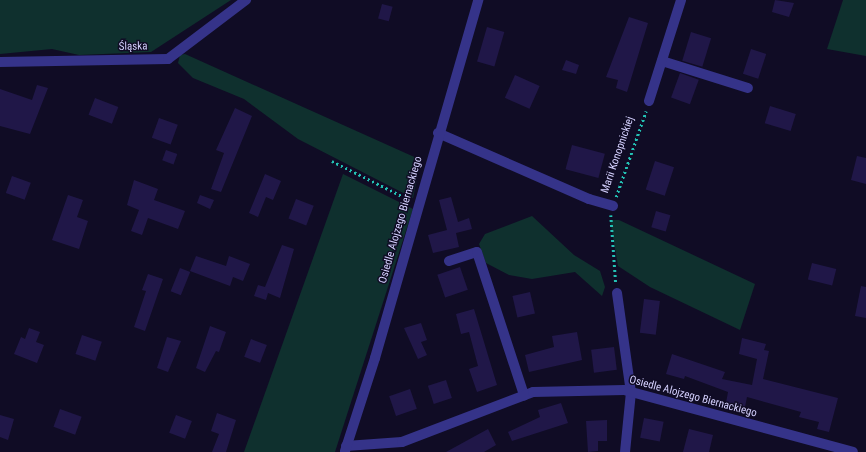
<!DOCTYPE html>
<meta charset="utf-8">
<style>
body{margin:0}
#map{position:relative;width:866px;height:452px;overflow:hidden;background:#100c25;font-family:"Roboto Condensed",sans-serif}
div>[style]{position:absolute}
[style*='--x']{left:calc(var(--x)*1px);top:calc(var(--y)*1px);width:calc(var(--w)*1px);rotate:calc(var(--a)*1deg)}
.green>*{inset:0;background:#0f302e}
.building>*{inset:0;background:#201748;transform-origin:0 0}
.path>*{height:2.5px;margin-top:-1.25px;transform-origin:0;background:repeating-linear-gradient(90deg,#23c1b4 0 2px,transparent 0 5px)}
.street>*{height:10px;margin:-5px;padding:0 5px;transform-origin:5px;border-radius:5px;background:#353389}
span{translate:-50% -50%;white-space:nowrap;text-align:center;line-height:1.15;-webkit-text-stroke:3px #100c25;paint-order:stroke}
.street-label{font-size:11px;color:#d5d1ff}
</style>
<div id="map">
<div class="green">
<div style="clip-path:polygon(0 0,231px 0,151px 52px,79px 55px,52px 49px,0 54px)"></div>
<div style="clip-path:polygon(843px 0,866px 0,866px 56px,827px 49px)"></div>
<div style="clip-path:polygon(185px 54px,421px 160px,413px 198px,298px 139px,244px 99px,193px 78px,178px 63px,180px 55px)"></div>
<div style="clip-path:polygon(343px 174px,413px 209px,335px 452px,244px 452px)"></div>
<div style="clip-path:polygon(532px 216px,574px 255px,600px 271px,605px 287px,602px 296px,575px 272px,532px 279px,509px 275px,486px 263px,479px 244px,485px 234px)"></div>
<div style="clip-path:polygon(619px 220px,755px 284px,740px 330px,650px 287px,618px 266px,610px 220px)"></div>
</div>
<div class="building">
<div style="clip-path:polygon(775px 0,794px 3px,789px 17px,772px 12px)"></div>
<div style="left:382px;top:4px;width:11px;height:15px;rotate:15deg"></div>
<div style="clip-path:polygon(629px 17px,648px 23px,627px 92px,616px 88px,618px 80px,606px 77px)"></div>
<div style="left:487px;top:27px;width:18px;height:36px;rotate:16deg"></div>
<div style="left:691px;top:32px;width:21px;height:30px;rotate:17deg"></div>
<div style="left:751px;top:49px;width:16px;height:26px;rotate:18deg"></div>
<div style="clip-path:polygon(566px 60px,579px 65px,576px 74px,562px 70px)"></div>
<div style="left:680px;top:73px;width:20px;height:26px;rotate:20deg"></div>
<div style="left:515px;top:75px;width:27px;height:25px;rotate:24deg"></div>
<div style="clip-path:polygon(37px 85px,48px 88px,30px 134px,0 126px,0 89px,32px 100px)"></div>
<div style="left:95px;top:98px;width:25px;height:18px;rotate:21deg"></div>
<div style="left:770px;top:106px;width:27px;height:18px;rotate:17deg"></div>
<div style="clip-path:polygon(235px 108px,252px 116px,221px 192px,211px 189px,224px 153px,216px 150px)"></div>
<div style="left:159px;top:118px;width:20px;height:21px;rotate:20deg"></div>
<div style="left:572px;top:145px;width:34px;height:25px;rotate:15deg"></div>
<div style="left:166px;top:150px;width:12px;height:11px;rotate:20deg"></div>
<div style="clip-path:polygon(857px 156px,866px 158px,866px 184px,851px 180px)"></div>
<div style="left:655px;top:161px;width:20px;height:30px;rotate:18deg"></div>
<div style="clip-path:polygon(265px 174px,281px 181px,273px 200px,266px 197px,258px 217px,249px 213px)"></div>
<div style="left:12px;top:176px;width:20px;height:18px;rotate:20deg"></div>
<div style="clip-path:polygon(134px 180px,158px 189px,154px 200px,185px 211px,178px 229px,148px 218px,142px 235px,131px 231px,139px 210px,127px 205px)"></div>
<div style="clip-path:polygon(68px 195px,83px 200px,77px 217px,88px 221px,79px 249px,52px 240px)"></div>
<div style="clip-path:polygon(200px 195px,214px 200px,210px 209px,197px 203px)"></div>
<div style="clip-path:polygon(451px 197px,458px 222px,469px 218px,472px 229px,456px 233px,459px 247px,433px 253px,428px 235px,447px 230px,439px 200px)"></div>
<div style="left:296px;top:199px;width:19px;height:21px;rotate:21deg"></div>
<div style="left:656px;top:211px;width:15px;height:17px;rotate:16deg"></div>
<div style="clip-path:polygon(282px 245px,294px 249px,280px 298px,268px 293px,266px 300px,254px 296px,258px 285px,265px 287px)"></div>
<div style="clip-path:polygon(196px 256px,226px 266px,229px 256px,250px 264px,243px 281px,233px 277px,230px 286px,190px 271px)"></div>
<div style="left:812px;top:263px;width:25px;height:17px;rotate:14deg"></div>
<div style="left:460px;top:267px;width:24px;height:24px;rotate:71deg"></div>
<div style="left:180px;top:268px;width:11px;height:25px;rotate:22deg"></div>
<div style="clip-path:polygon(148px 274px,163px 279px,145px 331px,134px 327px,146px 291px,142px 290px)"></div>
<div style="clip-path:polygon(861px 286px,866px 287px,866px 318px,855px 316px)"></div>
<div style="left:530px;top:292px;width:22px;height:18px;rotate:77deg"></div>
<div style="left:644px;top:299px;width:16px;height:34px;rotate:7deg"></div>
<div style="clip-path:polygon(474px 309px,497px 385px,477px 392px,469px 369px,478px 366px,469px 332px,461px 334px,456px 314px)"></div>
<div style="clip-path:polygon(421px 323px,427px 340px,421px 342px,427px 355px,418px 359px,404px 328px)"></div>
<div style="clip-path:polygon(210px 326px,226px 332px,219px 352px,216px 351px,205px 372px,196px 368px)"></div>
<div style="clip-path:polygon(29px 328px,40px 332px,36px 342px,44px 345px,37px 363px,14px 354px,21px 337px,25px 339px)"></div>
<div style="clip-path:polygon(577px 332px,582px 360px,529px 372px,525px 355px,554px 347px,552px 336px)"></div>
<div style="left:82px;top:335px;width:21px;height:20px;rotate:19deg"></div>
<div style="clip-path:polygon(167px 337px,181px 341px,168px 372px,157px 368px)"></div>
<div style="clip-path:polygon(742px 338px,766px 344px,764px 350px,769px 351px,763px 379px,838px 398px,829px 432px,817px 429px,819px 422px,799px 417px,801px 412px,747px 397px,745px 407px,726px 403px,728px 392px,685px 376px,684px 379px,666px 374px,672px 354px,725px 372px,722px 379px,752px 385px,757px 359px,739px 354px)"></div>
<div style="left:251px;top:339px;width:17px;height:19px;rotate:21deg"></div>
<div style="left:614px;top:347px;width:23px;height:23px;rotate:83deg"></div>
<div style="left:446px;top:380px;width:19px;height:19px;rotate:72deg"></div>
<div style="left:410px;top:389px;width:21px;height:22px;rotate:71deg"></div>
<div style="clip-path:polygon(561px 403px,568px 423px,512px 441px,508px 432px,540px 417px,538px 410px)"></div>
<div style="left:60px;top:409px;width:23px;height:19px;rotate:20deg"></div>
<div style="clip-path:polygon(217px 413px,236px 420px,226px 452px,212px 452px,219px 434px,211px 431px)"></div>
<div style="clip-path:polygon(0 415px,14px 419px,8px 440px,0 437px)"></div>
<div style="left:176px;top:415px;width:17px;height:19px;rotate:21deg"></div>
<div style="left:644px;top:418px;width:20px;height:20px;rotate:11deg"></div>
<div style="clip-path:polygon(607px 420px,607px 441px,598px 441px,598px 451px,588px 452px,586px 421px)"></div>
<div style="clip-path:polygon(488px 429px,496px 445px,484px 452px,446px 452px)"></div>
<div style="clip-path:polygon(689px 429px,713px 435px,709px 452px,683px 452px)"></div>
</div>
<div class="path">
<div style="--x:332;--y:161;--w:87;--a:26.6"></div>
<div style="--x:616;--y:197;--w:91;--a:-70.8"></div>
<div style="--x:611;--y:215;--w:69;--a:85.9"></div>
</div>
<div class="street">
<div style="--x:662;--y:61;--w:90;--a:17.4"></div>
<div style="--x:0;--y:62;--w:168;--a:-1"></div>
<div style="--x:168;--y:59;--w:98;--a:-37.1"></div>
<div style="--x:649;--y:101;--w:106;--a:-72.4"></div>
<div style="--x:438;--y:133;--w:165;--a:23.6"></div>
<div style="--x:589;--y:199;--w:25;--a:16"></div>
<div style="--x:449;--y:261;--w:29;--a:-18"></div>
<div style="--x:477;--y:252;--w:151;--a:71.8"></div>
<div style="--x:617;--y:293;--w:100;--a:82"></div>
<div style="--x:631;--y:392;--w:60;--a:95.7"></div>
<div style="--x:346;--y:446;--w:56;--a:-4.1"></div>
<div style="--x:402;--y:442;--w:140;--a:-20.9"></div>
<div style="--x:533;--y:392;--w:91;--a:-1.3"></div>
<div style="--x:624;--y:390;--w:237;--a:15.1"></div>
<div style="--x:345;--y:451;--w:98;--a:-72.1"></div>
<div style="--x:375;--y:358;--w:373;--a:-73.9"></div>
</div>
<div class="street-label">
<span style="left:133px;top:47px;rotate:-1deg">Śląska</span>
<span style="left:618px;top:155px;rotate:-71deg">Marii Konopnickiej</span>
<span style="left:401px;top:220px;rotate:-74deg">Osiedle Alojzego Biernackiego</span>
<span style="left:693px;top:397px;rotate:15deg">Osiedle Alojzego Biernackiego</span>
</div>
</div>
